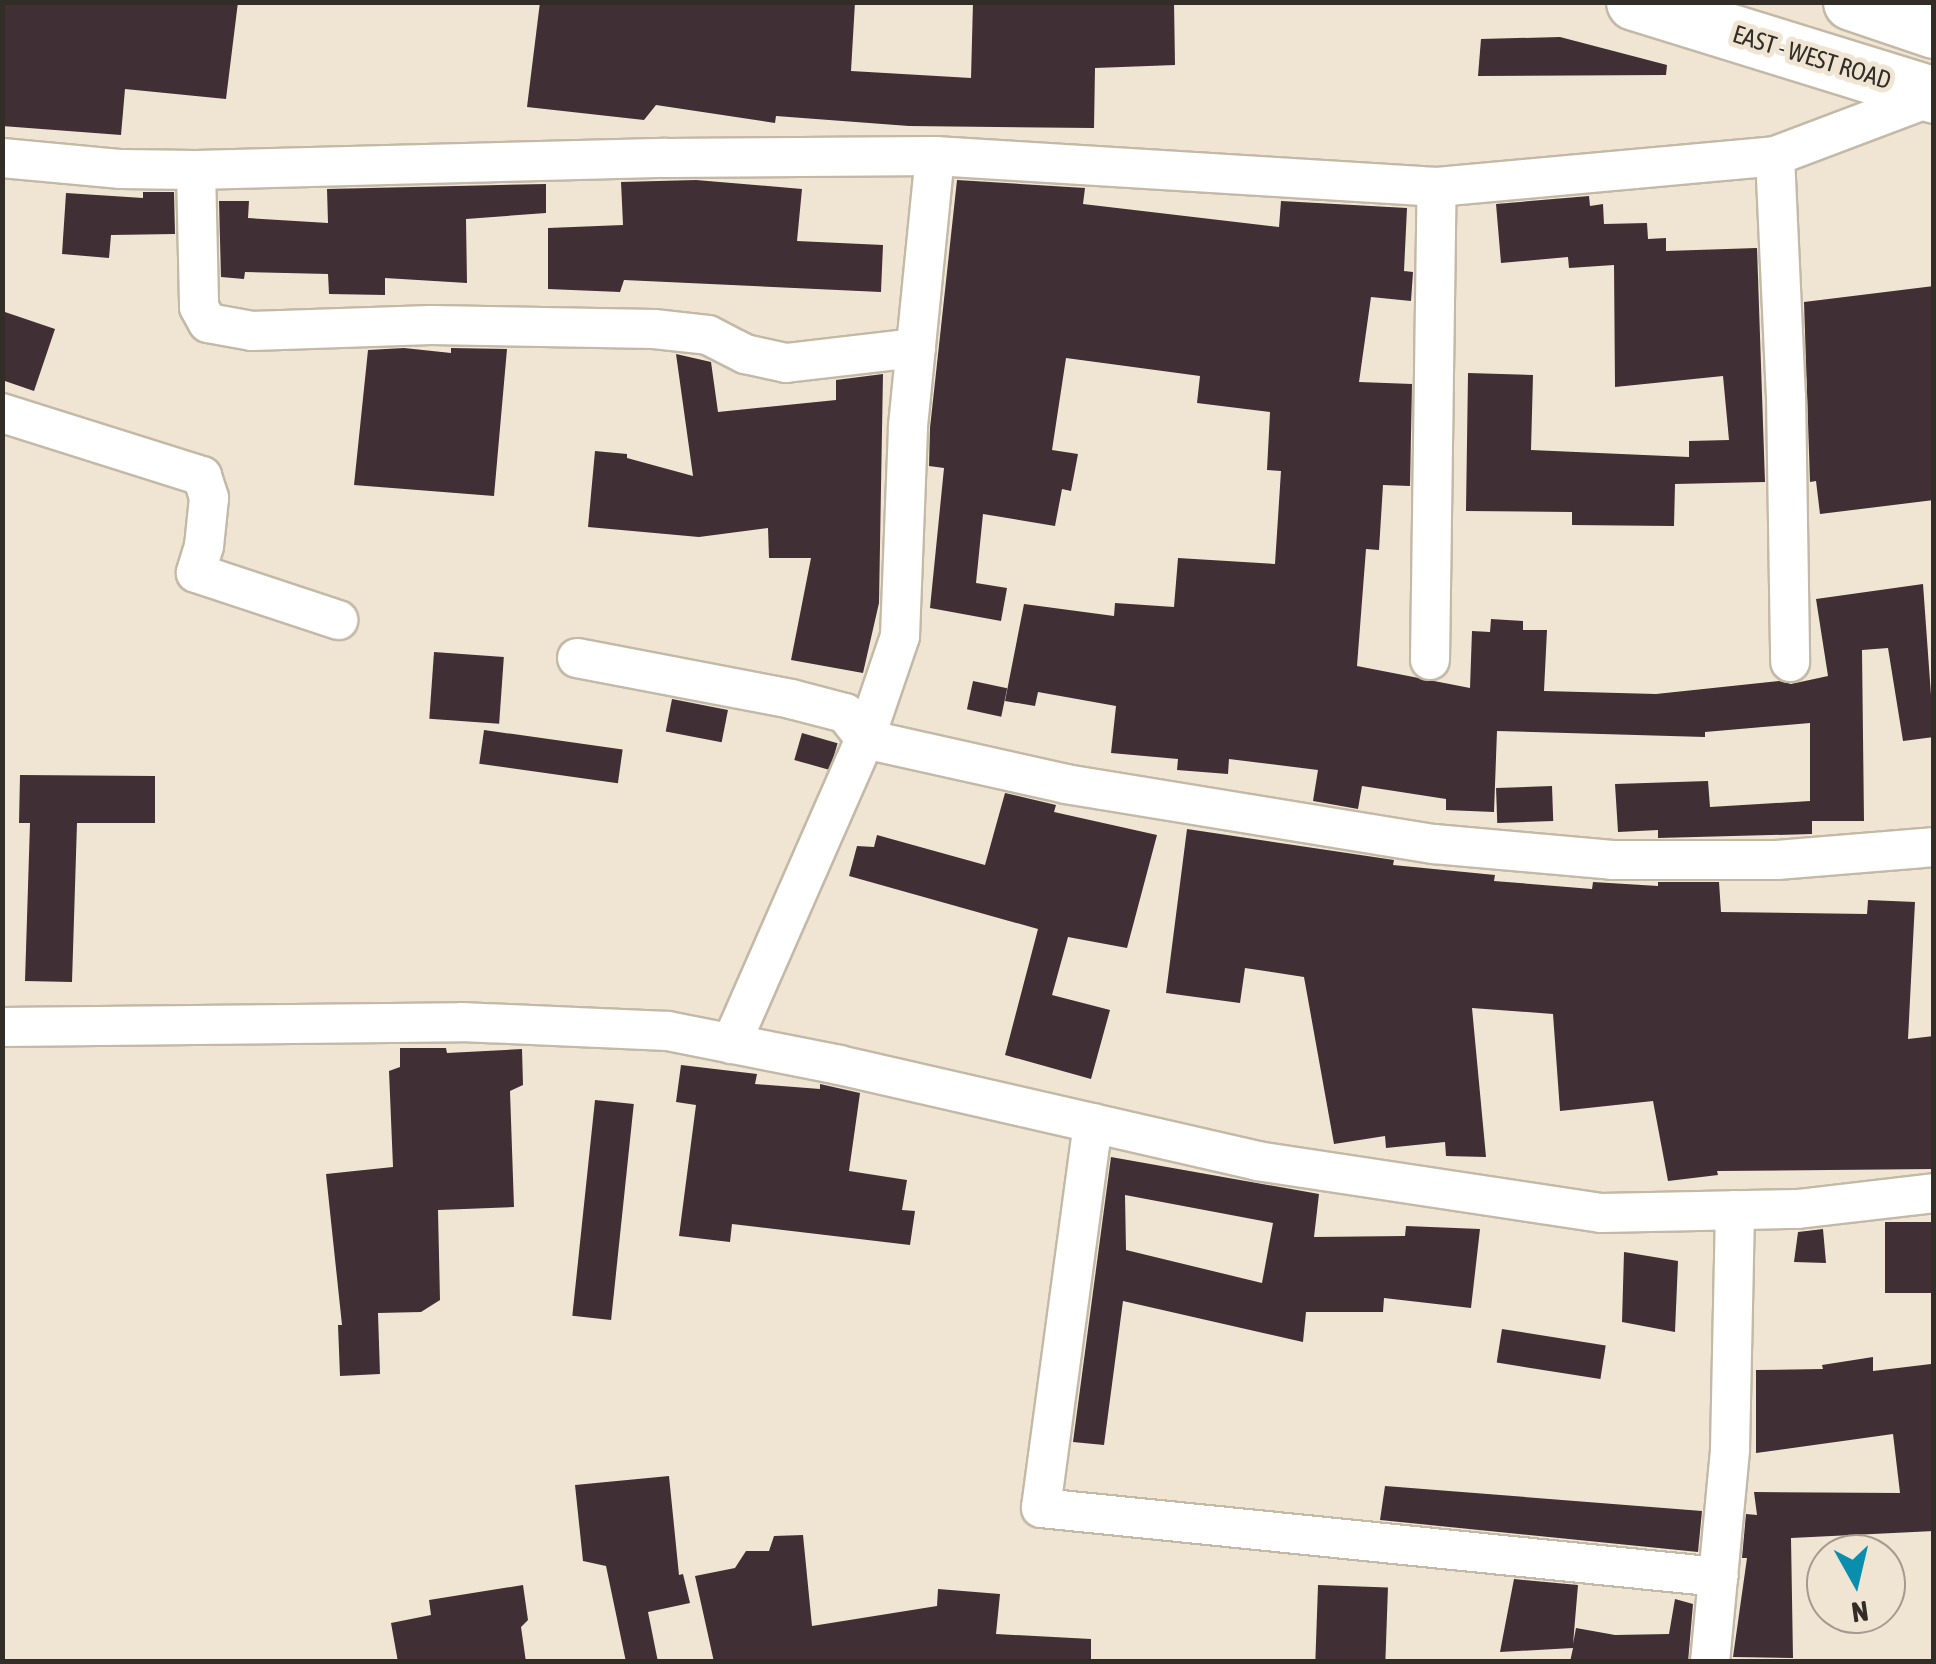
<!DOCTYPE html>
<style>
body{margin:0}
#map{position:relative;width:1936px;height:1664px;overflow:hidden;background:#f0e5d3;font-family:"Asap Condensed",sans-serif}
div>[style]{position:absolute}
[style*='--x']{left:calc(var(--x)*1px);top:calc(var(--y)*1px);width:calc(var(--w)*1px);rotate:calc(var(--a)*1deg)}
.building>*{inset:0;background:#402f35;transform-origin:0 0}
.roads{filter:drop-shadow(2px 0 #c4b9a7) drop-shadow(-2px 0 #c4b9a7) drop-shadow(0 2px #c4b9a7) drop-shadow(0 -2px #c4b9a7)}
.minor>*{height:38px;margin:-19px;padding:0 19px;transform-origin:19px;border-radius:19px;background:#fff}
.primary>*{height:55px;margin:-27.5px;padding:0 27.5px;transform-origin:27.5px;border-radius:27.5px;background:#fff}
span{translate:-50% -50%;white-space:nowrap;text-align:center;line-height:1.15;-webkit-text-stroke:10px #f0e5d3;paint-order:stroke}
.street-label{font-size:25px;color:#322d27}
.frame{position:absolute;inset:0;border:5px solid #322d27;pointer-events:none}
.north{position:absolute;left:1806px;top:1534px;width:100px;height:100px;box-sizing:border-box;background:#f0e5d3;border:2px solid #a49b8e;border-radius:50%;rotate:172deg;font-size:28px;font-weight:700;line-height:40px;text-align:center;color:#322d27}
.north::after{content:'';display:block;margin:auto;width:35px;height:45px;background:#098ead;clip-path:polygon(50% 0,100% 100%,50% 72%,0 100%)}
</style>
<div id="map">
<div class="building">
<div style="clip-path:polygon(2px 2px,238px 2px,226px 99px,125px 89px,121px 135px,2px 126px)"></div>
<div style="clip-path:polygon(540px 2px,855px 2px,851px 71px,971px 78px,973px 2px,1174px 2px,1175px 65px,1095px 68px,1094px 128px,909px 126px,776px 116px,775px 123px,656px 105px,644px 120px,527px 107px)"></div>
<div style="clip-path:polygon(1560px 37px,1667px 65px,1666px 75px,1478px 76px,1481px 39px)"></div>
<div style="clip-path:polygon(696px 180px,802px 189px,797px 241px,883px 245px,881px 292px,624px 280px,620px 292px,548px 289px,548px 228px,623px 225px,621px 182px)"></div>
<div style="clip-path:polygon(957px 180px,1085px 188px,1083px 204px,1279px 227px,1281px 201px,1407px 208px,1404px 271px,1413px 272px,1411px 301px,1371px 297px,1359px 382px,1412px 384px,1410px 486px,1383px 485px,1379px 550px,1366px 549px,1357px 666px,1470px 688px,1472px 631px,1490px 632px,1491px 619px,1523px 621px,1523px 630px,1547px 630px,1544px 691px,1656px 694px,1779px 681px,1791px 684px,1828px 676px,1816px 599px,1923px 584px,1934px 737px,1903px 741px,1888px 648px,1862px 650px,1864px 821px,1812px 821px,1812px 834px,1658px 838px,1658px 830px,1618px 832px,1615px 784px,1708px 781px,1710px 807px,1810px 801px,1810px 723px,1705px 732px,1705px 737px,1497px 731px,1494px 812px,1446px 810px,1446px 799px,1362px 786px,1358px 809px,1313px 801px,1318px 770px,1229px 759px,1228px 774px,1177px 770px,1178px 759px,1111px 753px,1116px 706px,1038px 692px,1035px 706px,1005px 701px,1024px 604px,1114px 616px,1115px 603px,1174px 607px,1178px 558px,1275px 564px,1281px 471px,1267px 470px,1270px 412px,1197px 403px,1200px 376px,1066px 358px,1052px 450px,1078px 454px,1071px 491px,1062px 489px,1055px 526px,983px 514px,976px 583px,1007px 588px,1001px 621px,930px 608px,944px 468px,929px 466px,930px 428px)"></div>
<div style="clip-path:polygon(546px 184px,546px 213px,466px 219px,467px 283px,385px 278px,385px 295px,329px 294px,328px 274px,245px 272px,244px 279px,221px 277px,219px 201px,249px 201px,248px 218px,328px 223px,327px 189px)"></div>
<div style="clip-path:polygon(143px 192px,174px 192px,175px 234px,111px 235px,109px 258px,62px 254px,66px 193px,143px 198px)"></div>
<div style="clip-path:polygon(1589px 196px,1590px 206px,1603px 204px,1604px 224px,1647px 223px,1648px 239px,1666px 238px,1666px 251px,1757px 248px,1765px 482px,1675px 484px,1674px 526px,1572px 525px,1572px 512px,1466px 511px,1468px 373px,1533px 375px,1531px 450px,1689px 457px,1689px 441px,1729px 440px,1723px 376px,1615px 387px,1614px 265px,1569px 268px,1568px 257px,1501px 263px,1496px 204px)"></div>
<div style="clip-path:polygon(1934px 286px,1934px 500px,1820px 514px,1816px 481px,1810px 482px,1804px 302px)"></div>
<div style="clip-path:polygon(2px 311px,55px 329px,34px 391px,2px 380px)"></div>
<div style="clip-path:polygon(404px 348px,451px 353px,451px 348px,507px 349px,494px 496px,354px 485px,368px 350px)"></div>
<div style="clip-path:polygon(676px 354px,711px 362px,718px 412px,836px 400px,836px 380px,883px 374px,879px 603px,863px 673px,791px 660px,811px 558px,769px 558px,768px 528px,699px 537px,588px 527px,595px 451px,627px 454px,627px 458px,693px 476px)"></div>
<div style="left:434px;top:652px;width:70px;height:67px;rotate:4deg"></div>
<div style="left:973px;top:681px;width:35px;height:29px;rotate:12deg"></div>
<div style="left:672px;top:699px;width:57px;height:33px;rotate:11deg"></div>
<div style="left:484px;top:730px;width:140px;height:34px;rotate:8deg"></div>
<div style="left:802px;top:733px;width:37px;height:28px;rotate:16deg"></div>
<div style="clip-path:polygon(20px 775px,155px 776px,155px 823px,77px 823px,72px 982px,25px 981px,30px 823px,19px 823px)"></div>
<div style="left:1552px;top:786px;width:35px;height:56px;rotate:88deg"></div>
<div style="clip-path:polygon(1005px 793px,1056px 805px,1054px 812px,1157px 835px,1127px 948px,1068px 937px,1052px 995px,1110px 1010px,1091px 1079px,1005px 1055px,1038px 929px,849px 876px,857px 846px,874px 847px,877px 835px,985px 865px)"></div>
<div style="clip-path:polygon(1187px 829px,1394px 860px,1393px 865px,1495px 875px,1494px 881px,1592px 889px,1593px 882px,1658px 886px,1658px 882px,1719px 882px,1721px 912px,1867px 914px,1868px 900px,1915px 902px,1908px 1039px,1934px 1036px,1934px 1169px,1717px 1171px,1718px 1175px,1668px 1181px,1653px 1101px,1560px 1111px,1553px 1014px,1472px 1008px,1486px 1157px,1446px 1156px,1445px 1142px,1386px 1148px,1385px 1136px,1334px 1144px,1304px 977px,1245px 968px,1240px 1003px,1166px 993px)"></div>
<div style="clip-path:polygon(400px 1048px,446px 1048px,447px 1053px,522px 1049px,523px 1085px,510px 1091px,514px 1207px,438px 1210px,440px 1300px,421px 1312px,378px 1313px,380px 1374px,340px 1376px,338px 1325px,342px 1325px,326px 1174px,393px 1167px,389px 1071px,400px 1067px)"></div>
<div style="clip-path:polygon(681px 1065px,757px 1074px,755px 1084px,820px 1089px,820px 1084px,860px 1093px,849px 1171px,907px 1180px,902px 1210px,915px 1211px,910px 1245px,732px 1224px,730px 1242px,679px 1236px,696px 1105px,676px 1102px)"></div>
<div style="left:595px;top:1100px;width:39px;height:217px;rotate:6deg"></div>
<div style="clip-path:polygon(evenodd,1111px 1157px,1319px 1194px,1314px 1237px,1405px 1236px,1406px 1226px,1480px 1229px,1471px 1308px,1384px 1298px,1383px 1312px,1306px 1312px,1303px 1342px,1123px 1301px,1104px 1445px,1073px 1442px,1111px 1157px,1125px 1195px,1273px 1223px,1262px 1283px,1126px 1250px,1125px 1195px)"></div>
<div style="left:1934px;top:1222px;width:71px;height:49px;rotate:90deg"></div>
<div style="clip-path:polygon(1823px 1229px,1826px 1263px,1794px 1262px,1798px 1232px)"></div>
<div style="clip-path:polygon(1624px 1252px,1678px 1261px,1675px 1332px,1622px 1322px)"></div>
<div style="left:1502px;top:1329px;width:105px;height:34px;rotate:9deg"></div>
<div style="clip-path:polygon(1873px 1357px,1873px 1371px,1931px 1364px,1934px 1531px,1791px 1538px,1793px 1658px,1733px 1657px,1747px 1558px,1742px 1558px,1746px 1514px,1757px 1515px,1754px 1492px,1900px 1493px,1893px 1434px,1756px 1453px,1756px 1370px,1823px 1369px,1822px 1365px)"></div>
<div style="clip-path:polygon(669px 1476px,679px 1575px,683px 1574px,690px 1603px,648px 1612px,658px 1662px,626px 1662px,606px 1566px,583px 1561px,575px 1485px)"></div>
<div style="clip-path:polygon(1385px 1486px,1702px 1511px,1698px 1552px,1380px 1520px)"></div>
<div style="clip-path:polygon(803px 1535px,812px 1626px,937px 1606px,938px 1589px,1000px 1594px,996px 1634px,1091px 1639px,1091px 1662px,714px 1662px,695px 1576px,735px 1568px,746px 1551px,769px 1551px,774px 1536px)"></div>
<div style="clip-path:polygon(1514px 1579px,1578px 1585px,1573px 1644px,1576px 1628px,1615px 1635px,1669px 1634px,1675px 1599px,1693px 1604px,1688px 1662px,1570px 1662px,1573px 1648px,1500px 1652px)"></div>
<div style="clip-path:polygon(523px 1585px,528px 1620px,521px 1627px,526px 1662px,398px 1662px,391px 1623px,431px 1615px,429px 1600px)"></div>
<div style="left:1318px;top:1585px;width:70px;height:77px;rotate:2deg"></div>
</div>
<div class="roads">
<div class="minor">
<div style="--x:1775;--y:156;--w:240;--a:87.4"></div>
<div style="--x:1786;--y:396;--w:266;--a:89.1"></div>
<div style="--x:2;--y:158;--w:120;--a:5.3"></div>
<div style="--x:121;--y:169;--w:75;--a:0.8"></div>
<div style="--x:196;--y:170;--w:470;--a:-1.5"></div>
<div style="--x:666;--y:158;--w:269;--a:-0.4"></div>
<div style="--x:935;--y:156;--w:503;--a:3.53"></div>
<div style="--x:1437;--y:187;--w:339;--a:-5.2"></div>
<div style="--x:1775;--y:156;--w:170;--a:-20.7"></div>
<div style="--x:196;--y:170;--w:137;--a:88.7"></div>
<div style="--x:199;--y:307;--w:18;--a:61"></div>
<div style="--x:208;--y:323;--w:45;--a:10.3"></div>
<div style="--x:252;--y:331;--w:179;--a:-1.9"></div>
<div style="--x:431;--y:325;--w:223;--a:1"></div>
<div style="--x:654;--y:329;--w:54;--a:6.3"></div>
<div style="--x:708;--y:335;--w:42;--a:27.2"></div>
<div style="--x:745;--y:354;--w:42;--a:12.4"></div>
<div style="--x:786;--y:363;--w:131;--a:-6.6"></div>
<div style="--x:2;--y:413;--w:210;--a:17.5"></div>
<div style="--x:202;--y:476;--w:23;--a:72"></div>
<div style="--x:209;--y:498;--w:48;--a:95.9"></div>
<div style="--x:204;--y:546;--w:28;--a:107"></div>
<div style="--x:196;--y:573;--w:150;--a:18.3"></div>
<div style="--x:577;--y:658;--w:218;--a:10.8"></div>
<div style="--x:791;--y:699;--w:56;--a:14.5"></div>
<div style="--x:845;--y:713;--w:33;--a:52"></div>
<div style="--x:865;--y:739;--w:206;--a:12.6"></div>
<div style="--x:1066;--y:784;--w:373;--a:9.3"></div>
<div style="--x:1434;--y:844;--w:179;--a:5.1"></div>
<div style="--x:1612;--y:860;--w:165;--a:0"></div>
<div style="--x:1777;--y:860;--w:158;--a:-4.7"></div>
<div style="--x:1430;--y:660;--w:473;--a:-89.2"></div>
<div style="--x:2;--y:1027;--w:460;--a:-0.6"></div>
<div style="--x:462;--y:1022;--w:206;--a:2.5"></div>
<div style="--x:668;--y:1031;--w:174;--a:11.2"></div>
<div style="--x:839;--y:1065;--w:429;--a:12.9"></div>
<div style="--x:1257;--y:1161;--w:348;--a:8.6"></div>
<div style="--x:1601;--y:1213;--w:197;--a:-1.2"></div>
<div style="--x:1798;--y:1209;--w:137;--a:-6.7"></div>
<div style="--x:731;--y:1044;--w:333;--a:-66.3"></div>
<div style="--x:865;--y:739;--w:109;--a:-71.2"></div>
<div style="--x:900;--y:636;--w:210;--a:-87.8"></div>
<div style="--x:908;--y:426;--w:271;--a:-84.3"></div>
<div style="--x:1093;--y:1123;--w:388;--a:97.7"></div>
<div style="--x:1041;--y:1508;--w:681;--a:5.82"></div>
<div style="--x:1710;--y:1662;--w:214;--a:-84.6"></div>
<div style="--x:1730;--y:1449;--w:239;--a:-88.8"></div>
</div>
<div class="primary">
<div style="--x:1634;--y:2;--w:314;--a:17.2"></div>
<div style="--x:1851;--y:2;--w:88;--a:18.6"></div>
</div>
</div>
<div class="street-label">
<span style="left:1812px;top:57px;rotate:17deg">EAST - WEST ROAD</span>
</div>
<div class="frame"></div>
<div class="north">N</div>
</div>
